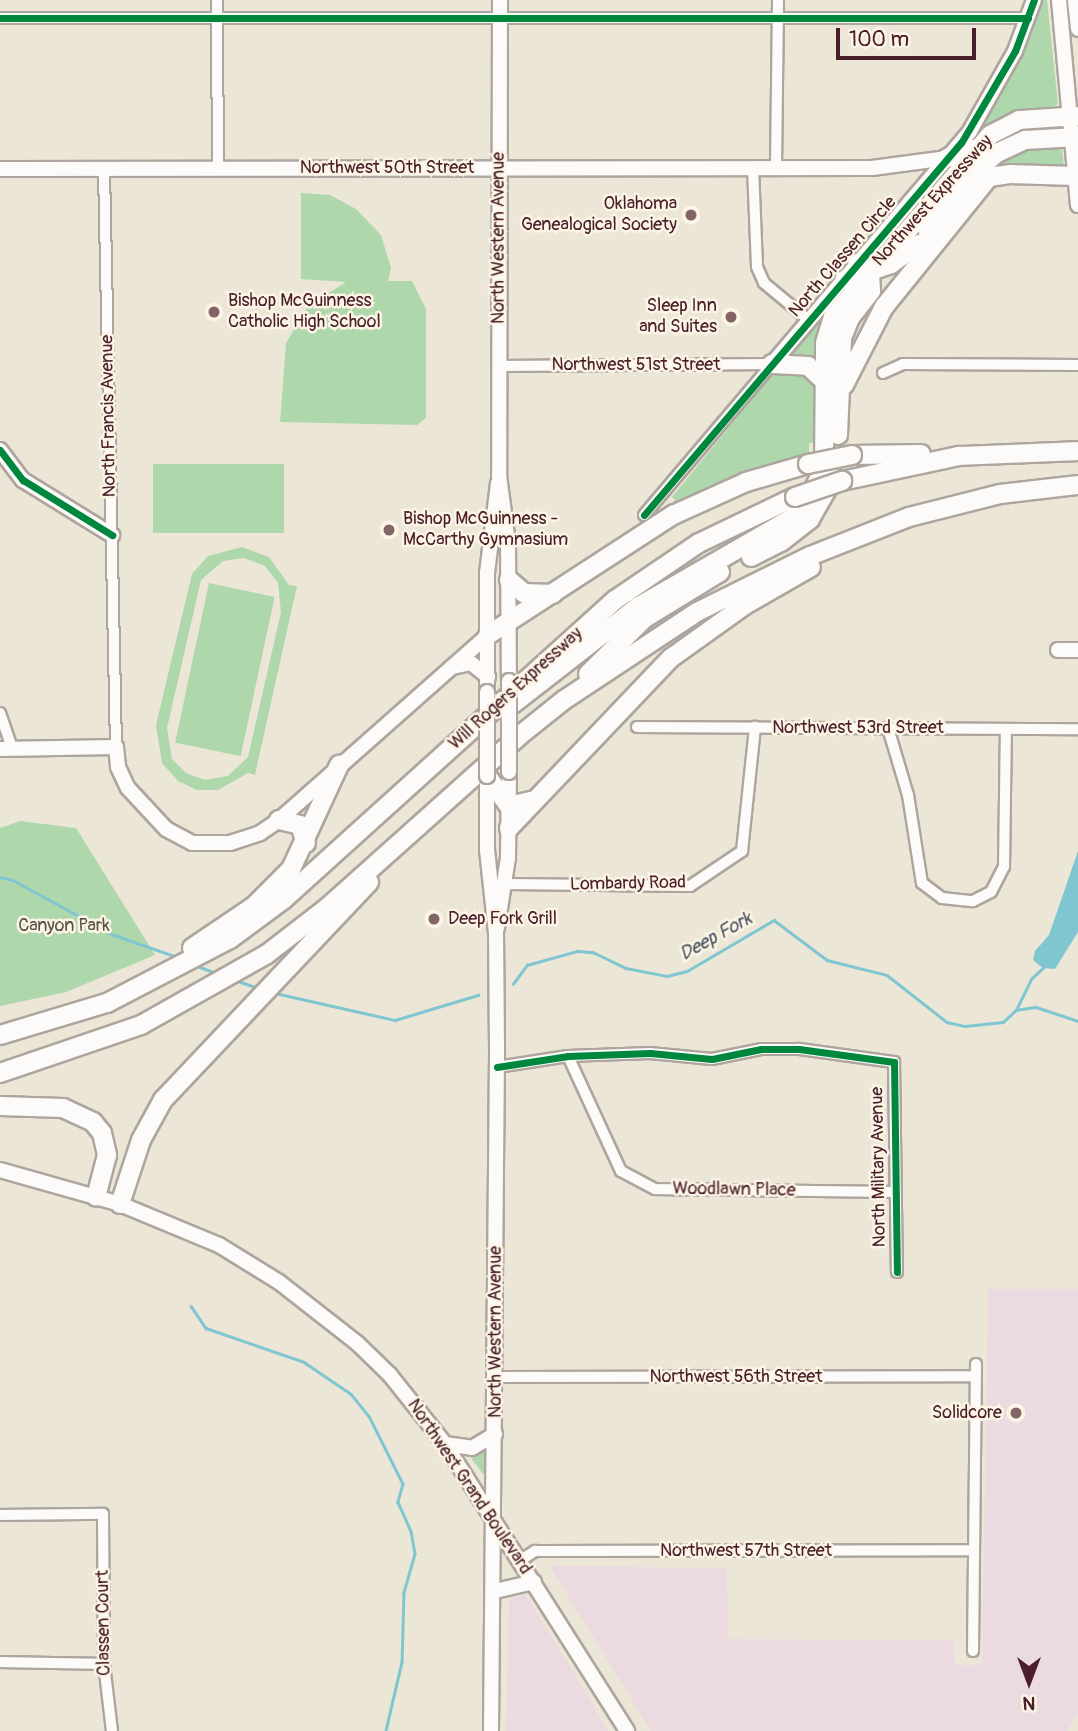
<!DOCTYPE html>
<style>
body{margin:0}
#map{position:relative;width:1078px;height:1731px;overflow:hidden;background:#ece6d7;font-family:Pangolin,sans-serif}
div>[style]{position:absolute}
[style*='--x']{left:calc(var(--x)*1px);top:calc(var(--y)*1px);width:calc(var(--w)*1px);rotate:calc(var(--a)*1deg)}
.built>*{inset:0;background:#ecdae1}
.green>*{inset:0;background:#aed7ac;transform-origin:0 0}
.water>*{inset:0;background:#7fc6d1}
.stream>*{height:2.5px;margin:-1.25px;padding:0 1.25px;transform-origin:1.25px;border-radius:1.25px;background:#7fc6d1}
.roads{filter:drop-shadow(2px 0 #aea59e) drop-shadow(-2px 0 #aea59e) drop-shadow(0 2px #aea59e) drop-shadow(0 -2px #aea59e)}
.street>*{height:10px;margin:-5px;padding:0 5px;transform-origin:5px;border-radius:5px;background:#fcfbf9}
.secondary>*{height:14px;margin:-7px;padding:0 7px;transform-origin:7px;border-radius:7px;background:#fcfbf9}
.highway>*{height:18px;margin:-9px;padding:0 9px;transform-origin:9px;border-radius:9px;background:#fcfbf9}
.bridges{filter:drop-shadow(2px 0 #aea59e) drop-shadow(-2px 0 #aea59e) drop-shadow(0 2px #aea59e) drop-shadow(0 -2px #aea59e)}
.secondary-bridge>*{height:14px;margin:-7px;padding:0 7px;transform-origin:7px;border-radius:7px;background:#fcfbf9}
.highway-bridge>*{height:18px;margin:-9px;padding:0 9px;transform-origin:9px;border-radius:9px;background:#fcfbf9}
.cycleway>*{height:7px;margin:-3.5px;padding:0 3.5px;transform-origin:3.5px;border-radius:3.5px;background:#00873e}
.dots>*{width:19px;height:19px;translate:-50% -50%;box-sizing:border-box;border:4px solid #fcf5e5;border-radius:50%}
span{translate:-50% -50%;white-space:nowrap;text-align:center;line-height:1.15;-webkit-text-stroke:5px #fcf5e5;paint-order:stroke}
.street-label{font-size:18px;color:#4a1f2b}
.poi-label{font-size:18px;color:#4a1f2b}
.right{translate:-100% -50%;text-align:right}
.left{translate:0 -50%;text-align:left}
.park-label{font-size:18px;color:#595247}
.water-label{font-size:19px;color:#4c5564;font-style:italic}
.north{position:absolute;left:994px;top:1647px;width:70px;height:70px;-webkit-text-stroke:5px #fcf5e5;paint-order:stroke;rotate:180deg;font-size:19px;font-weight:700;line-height:28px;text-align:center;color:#4a1f2b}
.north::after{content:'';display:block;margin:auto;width:24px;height:32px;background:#4a1f2b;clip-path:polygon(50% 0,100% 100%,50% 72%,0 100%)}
.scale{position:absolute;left:836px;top:28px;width:140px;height:32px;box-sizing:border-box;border:4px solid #4a1f2b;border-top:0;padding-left:9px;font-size:21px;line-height:24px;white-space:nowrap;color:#4a1f2b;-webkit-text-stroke:5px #fcf5e5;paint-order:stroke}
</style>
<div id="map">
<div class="built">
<div style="clip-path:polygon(988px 1289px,1078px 1289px,1078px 1713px,1067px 1731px,651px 1731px,549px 1565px,727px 1569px,728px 1639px,954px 1640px,955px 1665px,982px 1665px)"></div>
<div style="clip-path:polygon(525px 1594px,576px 1676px,608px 1731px,506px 1731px,509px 1600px)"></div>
</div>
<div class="green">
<div style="clip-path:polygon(1040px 0,1047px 0,1058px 104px,962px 149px,999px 94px)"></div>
<div style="clip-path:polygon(1048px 146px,1062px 150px,1064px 166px,992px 167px,1021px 151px)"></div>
<div style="clip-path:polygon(301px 193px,330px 195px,356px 209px,381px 235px,391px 268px,388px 281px,412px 281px,426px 309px,426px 418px,417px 425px,280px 422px,286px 343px,308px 306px,346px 282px,301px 279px)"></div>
<div style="clip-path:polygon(849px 281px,819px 364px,790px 356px,789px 354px)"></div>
<div style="clip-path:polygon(802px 370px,818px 380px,821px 443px,809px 443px,809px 458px,659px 520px,675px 500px,672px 497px,771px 376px)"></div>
<div style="left:284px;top:464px;width:69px;height:131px;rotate:90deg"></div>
<div style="clip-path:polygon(evenodd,242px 547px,269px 557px,289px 585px,297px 586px,255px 775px,248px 773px,218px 790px,197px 790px,178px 781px,162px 763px,156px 725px,192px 574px,208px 556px,242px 547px,244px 558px,265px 566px,278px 583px,281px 612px,248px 757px,228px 776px,205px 780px,186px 773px,172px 759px,167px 728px,201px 580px,223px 561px,244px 558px)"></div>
<div style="left:209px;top:583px;width:67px;height:163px;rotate:12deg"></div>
<div style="clip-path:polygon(20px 821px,76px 828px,155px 955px,66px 992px,0 1006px,0 828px)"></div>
<div style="clip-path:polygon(484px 1449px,484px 1473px,483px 1474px,469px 1455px)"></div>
</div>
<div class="water">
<div style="clip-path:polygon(1078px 851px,1078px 932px,1055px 969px,1043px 968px,1033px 960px,1035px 951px,1049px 935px)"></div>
</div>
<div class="stream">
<div style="--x:0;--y:877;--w:13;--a:13"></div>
<div style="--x:13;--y:880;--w:115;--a:28.6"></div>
<div style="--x:114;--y:935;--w:70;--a:19.2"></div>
<div style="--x:195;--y:965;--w:26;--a:21"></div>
<div style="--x:235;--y:980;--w:24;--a:19"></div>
<div style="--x:513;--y:984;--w:24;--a:-54"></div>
<div style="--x:527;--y:965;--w:52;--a:-15.6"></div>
<div style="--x:577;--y:951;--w:16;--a:4"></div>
<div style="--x:593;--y:952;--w:37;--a:26"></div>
<div style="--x:626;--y:968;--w:42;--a:11"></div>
<div style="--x:667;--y:976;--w:21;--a:-14"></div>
<div style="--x:687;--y:971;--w:101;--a:-30.4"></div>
<div style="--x:774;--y:920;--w:66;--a:37"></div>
<div style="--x:827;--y:960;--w:62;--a:14"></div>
<div style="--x:887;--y:975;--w:76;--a:38.1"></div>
<div style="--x:947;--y:1022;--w:18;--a:13"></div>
<div style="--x:965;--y:1026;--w:38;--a:-6"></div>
<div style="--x:1003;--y:1022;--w:18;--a:-43"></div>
<div style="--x:1016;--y:1010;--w:20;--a:-9"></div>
<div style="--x:1036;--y:1007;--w:44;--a:18.4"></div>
<div style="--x:275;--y:993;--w:123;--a:12.7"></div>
<div style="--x:395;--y:1020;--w:87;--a:-16.8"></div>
<div style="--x:1016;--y:1010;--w:34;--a:-64"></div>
<div style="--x:1031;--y:979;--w:18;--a:-43"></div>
<div style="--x:191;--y:1306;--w:27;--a:56"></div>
<div style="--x:206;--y:1328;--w:104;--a:19.1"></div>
<div style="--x:304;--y:1362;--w:57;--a:34.2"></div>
<div style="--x:351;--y:1394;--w:28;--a:51"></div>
<div style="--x:369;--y:1416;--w:76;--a:63.4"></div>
<div style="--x:403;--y:1484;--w:19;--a:106"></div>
<div style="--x:398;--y:1502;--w:32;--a:66"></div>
<div style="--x:411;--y:1531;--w:23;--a:80"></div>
<div style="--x:415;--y:1554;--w:40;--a:106"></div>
<div style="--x:404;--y:1592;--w:70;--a:91.6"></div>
<div style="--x:402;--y:1662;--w:71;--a:103.1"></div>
</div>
<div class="roads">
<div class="street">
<div style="--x:217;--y:0;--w:169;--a:89.7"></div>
<div style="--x:0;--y:18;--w:1028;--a:0"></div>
<div style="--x:753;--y:167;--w:100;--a:87.7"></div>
<div style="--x:757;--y:267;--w:17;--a:66"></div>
<div style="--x:764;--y:283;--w:60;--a:39.6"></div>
<div style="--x:776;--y:167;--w:167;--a:-89.3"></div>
<div style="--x:104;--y:169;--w:578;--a:88.81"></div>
<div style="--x:499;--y:366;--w:273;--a:-0.4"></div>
<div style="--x:883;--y:373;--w:22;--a:-24"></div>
<div style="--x:903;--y:364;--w:175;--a:0.3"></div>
<div style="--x:644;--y:515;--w:198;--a:-49.7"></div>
<div style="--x:0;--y:713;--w:36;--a:71"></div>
<div style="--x:637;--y:727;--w:441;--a:0.3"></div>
<div style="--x:888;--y:728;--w:70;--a:73.4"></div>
<div style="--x:908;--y:795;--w:89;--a:81"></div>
<div style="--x:922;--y:883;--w:25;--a:37"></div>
<div style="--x:942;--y:898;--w:31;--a:6"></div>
<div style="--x:973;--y:901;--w:20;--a:-27"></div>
<div style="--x:991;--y:892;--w:28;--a:-63"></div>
<div style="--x:1004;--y:867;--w:138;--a:-89.2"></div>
<div style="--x:506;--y:884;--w:184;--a:0.6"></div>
<div style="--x:690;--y:886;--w:63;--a:-33.9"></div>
<div style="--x:742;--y:851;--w:125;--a:-84"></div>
<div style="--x:568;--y:1056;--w:127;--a:65.3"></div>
<div style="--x:621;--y:1171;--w:38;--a:28"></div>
<div style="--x:655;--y:1189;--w:238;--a:0.7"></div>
<div style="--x:497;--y:1067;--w:72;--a:-8.8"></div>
<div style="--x:568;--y:1056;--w:82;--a:-2.1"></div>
<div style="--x:650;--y:1053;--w:62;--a:5.5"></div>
<div style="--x:712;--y:1059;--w:50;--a:-11.5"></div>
<div style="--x:761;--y:1049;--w:38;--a:0"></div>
<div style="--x:799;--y:1049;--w:96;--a:7.8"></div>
<div style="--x:894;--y:1062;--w:210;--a:89.2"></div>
<div style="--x:496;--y:1377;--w:480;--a:-0.1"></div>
<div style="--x:0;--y:1515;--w:103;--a:-0.6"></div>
<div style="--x:103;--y:1514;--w:150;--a:89.6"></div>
<div style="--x:104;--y:1664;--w:67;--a:83.2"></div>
<div style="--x:521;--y:1560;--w:17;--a:-33"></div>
<div style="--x:535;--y:1551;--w:439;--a:-0.1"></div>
<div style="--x:973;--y:1651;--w:287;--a:-89.4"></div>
<div style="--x:0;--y:1662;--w:104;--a:1.1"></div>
</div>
<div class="secondary">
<div style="--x:500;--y:0;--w:475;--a:90.1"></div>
<div style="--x:499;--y:475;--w:69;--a:82.5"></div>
<div style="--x:508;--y:543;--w:138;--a:89.6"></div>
<div style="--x:1059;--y:0;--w:206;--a:84.7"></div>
<div style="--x:1075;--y:0;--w:29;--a:84"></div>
<div style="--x:0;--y:169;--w:872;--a:-0.07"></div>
<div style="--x:872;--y:168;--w:76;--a:-7.6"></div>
<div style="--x:772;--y:364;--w:306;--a:-49.6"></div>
<div style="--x:970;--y:131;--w:92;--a:-60.6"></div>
<div style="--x:1015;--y:51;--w:54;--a:-69.6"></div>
<div style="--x:0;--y:450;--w:38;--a:53"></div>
<div style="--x:23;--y:480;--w:105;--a:31.7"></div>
<div style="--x:1058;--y:650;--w:20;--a:0"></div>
<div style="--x:452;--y:667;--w:19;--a:-12"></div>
<div style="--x:471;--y:663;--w:22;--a:39"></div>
<div style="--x:487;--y:692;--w:119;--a:-90"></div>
<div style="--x:487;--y:573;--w:91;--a:-83"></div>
<div style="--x:0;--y:749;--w:116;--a:-1"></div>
<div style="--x:116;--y:747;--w:20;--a:84"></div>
<div style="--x:118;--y:767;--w:23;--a:65"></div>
<div style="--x:128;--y:788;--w:56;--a:47.2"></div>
<div style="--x:166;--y:829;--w:30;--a:28"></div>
<div style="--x:192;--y:843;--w:38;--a:0"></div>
<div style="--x:230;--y:843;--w:32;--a:-18"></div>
<div style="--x:260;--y:833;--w:23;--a:-34"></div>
<div style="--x:279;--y:820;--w:279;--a:-41.5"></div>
<div style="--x:487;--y:776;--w:74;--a:90"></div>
<div style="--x:487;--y:850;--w:83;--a:83.8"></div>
<div style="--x:496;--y:933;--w:122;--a:89.5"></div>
<div style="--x:497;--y:1055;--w:676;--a:90.51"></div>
<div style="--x:497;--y:928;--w:71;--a:-81.1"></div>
<div style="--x:508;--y:858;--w:86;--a:-89.3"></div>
<div style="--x:0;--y:1170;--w:125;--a:15.8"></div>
<div style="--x:120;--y:1204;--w:107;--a:22.5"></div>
<div style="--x:219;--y:1245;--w:70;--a:31.7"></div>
<div style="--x:279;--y:1282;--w:99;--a:38"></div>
<div style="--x:357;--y:1343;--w:46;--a:44.1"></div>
<div style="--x:390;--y:1375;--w:88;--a:51.4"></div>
<div style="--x:445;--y:1444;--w:340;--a:57.6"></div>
<div style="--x:445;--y:1444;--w:27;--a:8"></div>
<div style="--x:472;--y:1448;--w:27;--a:-31"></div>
<div style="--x:495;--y:1591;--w:40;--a:-13"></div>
</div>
<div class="highway">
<div style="--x:947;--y:158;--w:28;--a:-19"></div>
<div style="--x:928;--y:233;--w:73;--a:-52.2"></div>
<div style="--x:973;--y:175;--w:33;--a:-43"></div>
<div style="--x:997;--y:153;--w:31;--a:-25"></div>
<div style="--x:1025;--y:140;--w:53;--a:-3.2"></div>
<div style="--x:844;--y:280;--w:50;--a:-18.8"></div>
<div style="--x:891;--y:264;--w:34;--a:-36"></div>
<div style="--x:772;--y:364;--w:36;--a:3"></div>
<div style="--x:808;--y:366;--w:23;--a:43"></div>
<div style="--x:844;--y:385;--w:88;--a:-62.9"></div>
<div style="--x:884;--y:307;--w:167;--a:-51.1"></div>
<div style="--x:989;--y:177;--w:21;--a:-8"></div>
<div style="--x:1010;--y:174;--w:64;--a:1.8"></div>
<div style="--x:838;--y:435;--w:97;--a:-87.6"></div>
<div style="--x:842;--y:338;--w:22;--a:-68"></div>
<div style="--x:850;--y:318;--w:34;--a:-52"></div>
<div style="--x:871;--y:291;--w:18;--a:-93"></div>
<div style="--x:870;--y:273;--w:16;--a:-142"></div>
<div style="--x:852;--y:455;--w:69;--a:-0.8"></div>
<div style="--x:842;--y:481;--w:120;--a:-12.1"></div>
<div style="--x:959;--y:456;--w:119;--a:-2.4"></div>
<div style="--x:751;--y:557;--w:34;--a:-27"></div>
<div style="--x:781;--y:542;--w:37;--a:-38"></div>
<div style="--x:810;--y:519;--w:48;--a:-60.3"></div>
<div style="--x:509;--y:580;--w:20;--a:41"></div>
<div style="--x:524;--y:593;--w:29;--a:2"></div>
<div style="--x:488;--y:635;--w:221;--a:-33"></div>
<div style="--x:673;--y:515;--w:80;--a:-24.3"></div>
<div style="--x:746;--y:482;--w:65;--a:-16.2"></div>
<div style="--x:588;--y:674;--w:80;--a:-44.5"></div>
<div style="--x:645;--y:618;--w:88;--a:-31.5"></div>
<div style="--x:513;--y:704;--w:160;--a:-37.9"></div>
<div style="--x:639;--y:606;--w:179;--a:-29.9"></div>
<div style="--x:794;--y:517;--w:18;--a:-47"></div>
<div style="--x:806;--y:504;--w:39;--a:-63"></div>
<div style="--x:824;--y:469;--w:126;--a:-89.5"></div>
<div style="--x:825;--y:343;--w:27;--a:-73"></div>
<div style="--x:833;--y:317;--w:240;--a:-49.2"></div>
<div style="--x:990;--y:135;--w:33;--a:-27"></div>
<div style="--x:1019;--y:120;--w:59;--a:-3.9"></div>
<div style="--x:487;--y:776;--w:37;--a:54"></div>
<div style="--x:509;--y:806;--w:23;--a:-13"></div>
<div style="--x:279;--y:820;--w:22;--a:13"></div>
<div style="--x:300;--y:825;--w:19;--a:72"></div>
<div style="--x:509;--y:828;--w:235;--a:-46.4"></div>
<div style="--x:671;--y:658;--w:91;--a:-35.6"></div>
<div style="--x:745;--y:605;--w:76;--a:-29.9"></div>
<div style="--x:192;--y:948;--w:75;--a:-34.1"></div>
<div style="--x:254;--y:906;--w:52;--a:-45"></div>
<div style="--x:291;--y:869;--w:115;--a:-65.2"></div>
<div style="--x:0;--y:1035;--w:112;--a:-16.7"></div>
<div style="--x:107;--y:1003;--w:139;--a:-27.5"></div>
<div style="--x:230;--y:939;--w:67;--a:-36.5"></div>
<div style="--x:284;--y:899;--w:446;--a:-42.1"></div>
<div style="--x:615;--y:600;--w:102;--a:-34.2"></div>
<div style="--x:699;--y:543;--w:106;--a:-25.6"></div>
<div style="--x:0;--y:1073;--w:149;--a:-18.8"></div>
<div style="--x:141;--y:1025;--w:145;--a:-29.4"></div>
<div style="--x:267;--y:954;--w:78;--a:-37.7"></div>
<div style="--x:329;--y:906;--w:255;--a:-41.8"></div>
<div style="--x:519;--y:736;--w:58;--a:-38.7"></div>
<div style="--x:564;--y:700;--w:159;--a:-33.5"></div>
<div style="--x:697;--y:612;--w:126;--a:-26.4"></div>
<div style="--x:810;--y:556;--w:106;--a:-21.5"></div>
<div style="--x:909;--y:517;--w:94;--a:-14.2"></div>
<div style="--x:1000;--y:494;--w:79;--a:-6.6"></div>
<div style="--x:0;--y:1106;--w:63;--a:1.8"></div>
<div style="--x:63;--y:1108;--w:33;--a:25"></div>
<div style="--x:93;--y:1122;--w:14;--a:51"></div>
<div style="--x:102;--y:1133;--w:23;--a:77"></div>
<div style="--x:107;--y:1155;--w:43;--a:104.7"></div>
<div style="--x:120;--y:1204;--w:67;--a:-71.8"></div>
<div style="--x:141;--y:1140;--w:46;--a:-61.2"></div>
<div style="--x:163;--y:1100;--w:300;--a:-46.6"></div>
</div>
</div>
<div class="bridges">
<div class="secondary-bridge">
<div style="--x:509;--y:681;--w:91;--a:90"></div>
<div style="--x:487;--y:776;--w:84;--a:-90"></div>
</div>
<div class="highway-bridge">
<div style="--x:808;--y:464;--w:45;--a:-11.6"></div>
<div style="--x:795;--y:497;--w:50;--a:-18.8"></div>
</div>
</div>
<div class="cycleway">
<div style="--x:0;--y:18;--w:1028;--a:0"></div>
<div style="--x:0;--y:450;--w:38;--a:53"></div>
<div style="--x:23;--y:480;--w:105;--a:31.7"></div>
<div style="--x:644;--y:515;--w:489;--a:-49.6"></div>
<div style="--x:961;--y:143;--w:107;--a:-59.6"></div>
<div style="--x:1015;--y:51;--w:54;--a:-69.6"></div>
<div style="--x:497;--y:1067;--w:72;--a:-8.8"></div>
<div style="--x:568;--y:1056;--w:82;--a:-2.1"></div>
<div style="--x:650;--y:1053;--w:62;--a:5.5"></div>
<div style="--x:712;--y:1059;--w:50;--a:-11.5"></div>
<div style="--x:761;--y:1049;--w:38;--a:0"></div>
<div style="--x:799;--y:1049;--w:96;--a:7.8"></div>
<div style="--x:894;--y:1062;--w:210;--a:89.2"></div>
</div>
<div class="dots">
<div style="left:691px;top:215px;background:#836567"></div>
<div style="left:214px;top:312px;background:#836567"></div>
<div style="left:731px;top:317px;background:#836567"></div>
<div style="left:389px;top:530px;background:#836567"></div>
<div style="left:434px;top:919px;background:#836567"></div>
<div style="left:1016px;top:1413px;background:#836567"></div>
</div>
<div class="street-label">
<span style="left:387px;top:168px">Northwest 50th Street</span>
<span style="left:933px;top:201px;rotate:-48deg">Northwest Expressway</span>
<span style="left:499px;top:238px;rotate:-90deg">North Western Avenue</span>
<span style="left:843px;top:257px;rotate:-49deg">North Classen Circle</span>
<span style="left:636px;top:365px">Northwest 51st Street</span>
<span style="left:109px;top:416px;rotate:-91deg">North Francis Avenue</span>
<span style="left:516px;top:689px;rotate:-42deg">Will Rogers Expressway</span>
<span style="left:858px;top:728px">Northwest 53rd Street</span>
<span style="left:628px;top:884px;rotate:-1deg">Lombardy Road</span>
<span style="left:879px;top:1167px;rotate:-91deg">North Military Avenue</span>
<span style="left:734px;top:1190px;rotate:1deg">Woodlawn Place</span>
<span style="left:496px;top:1332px;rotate:-90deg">North Western Avenue</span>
<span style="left:736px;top:1377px">Northwest 56th Street</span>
<span style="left:469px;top:1487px;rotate:56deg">Northwest Grand Boulevard</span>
<span style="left:746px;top:1551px">Northwest 57th Street</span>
<span style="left:104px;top:1623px;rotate:-91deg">Classen Court</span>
</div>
<div class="poi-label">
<span class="right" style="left:677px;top:215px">Oklahoma<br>Genealogical Society</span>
<span class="left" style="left:228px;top:312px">Bishop McGuinness<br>Catholic High School</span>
<span class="right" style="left:717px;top:317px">Sleep Inn<br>and Suites</span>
<span class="left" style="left:403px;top:530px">Bishop McGuinness -<br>McCarthy Gymnasium</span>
<span class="left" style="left:448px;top:919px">Deep Fork Grill</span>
<span class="right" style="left:1002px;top:1413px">Solidcore</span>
</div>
<div class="park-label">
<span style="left:64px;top:926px">Canyon Park</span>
</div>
<div class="water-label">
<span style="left:716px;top:937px;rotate:-29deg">Deep Fork</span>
</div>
<div class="north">N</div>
<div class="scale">100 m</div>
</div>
